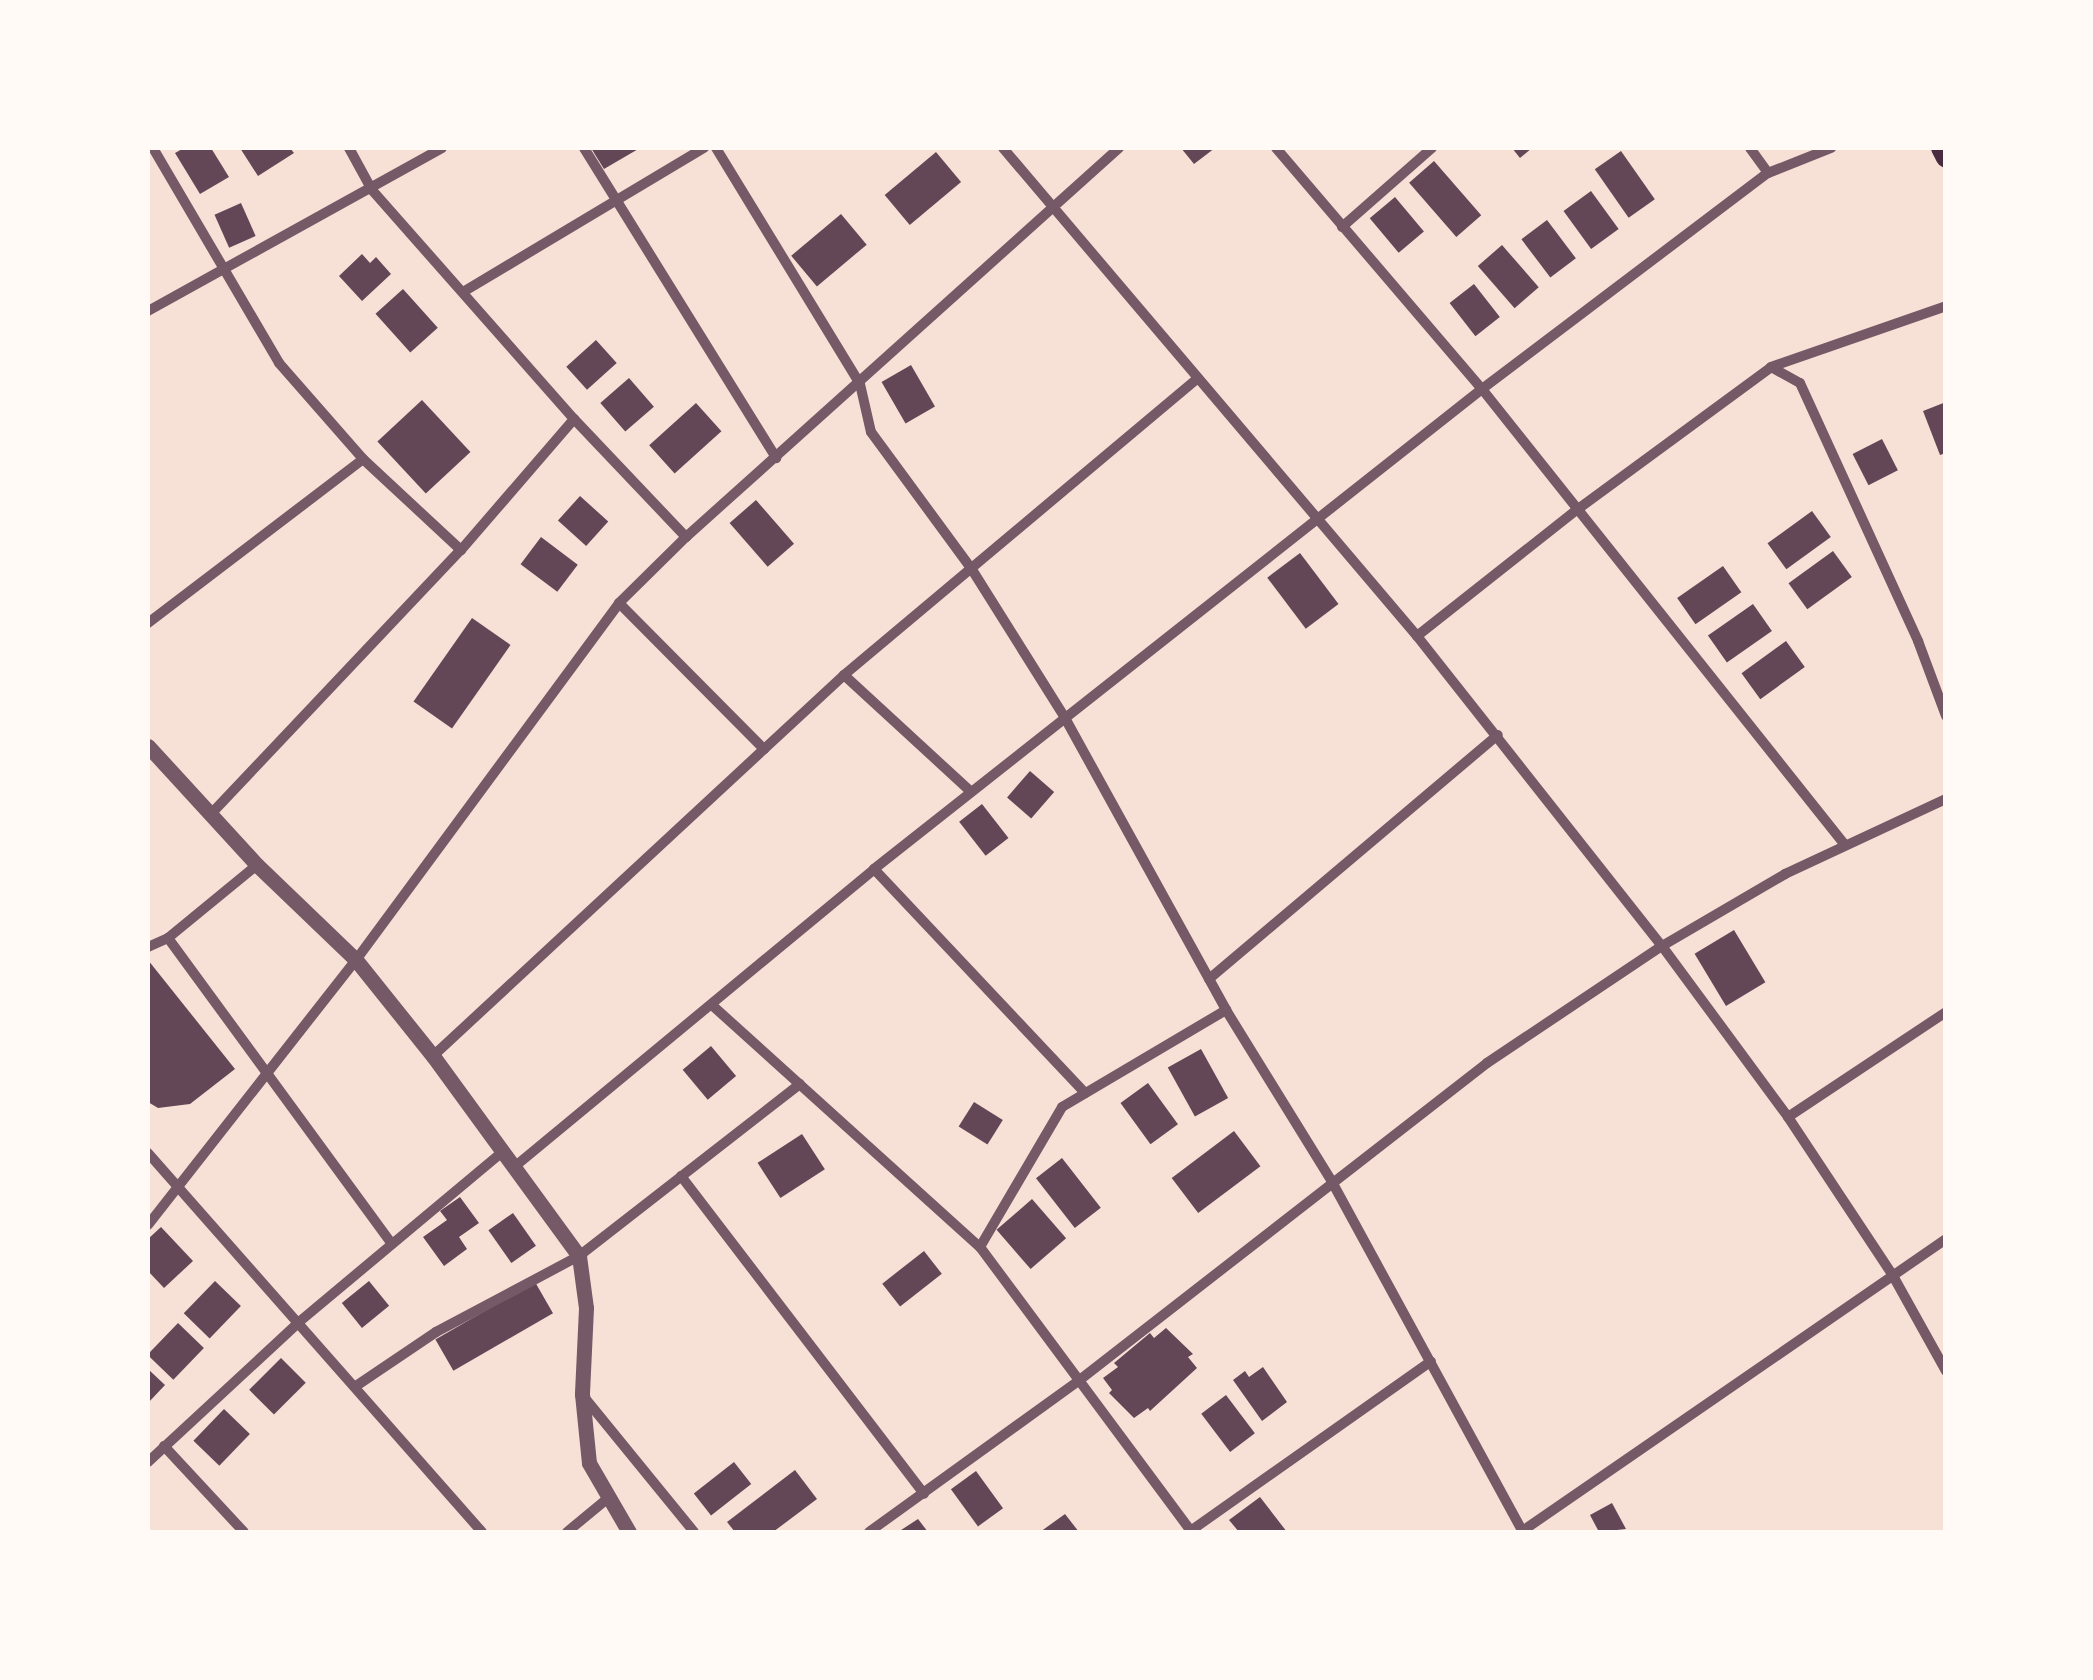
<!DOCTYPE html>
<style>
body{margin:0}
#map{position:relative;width:2093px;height:1680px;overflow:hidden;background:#f7e1d7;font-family:Quicksand,sans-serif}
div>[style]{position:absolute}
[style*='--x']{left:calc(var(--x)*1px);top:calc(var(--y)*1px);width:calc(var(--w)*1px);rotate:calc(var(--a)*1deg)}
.building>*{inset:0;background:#644757;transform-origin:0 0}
.minor>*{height:10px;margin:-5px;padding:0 5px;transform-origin:5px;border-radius:5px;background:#755966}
.tertiary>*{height:15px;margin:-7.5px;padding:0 7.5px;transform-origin:7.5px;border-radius:7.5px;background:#755966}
.primary>*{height:20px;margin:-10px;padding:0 10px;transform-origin:10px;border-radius:10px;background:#4a2c40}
span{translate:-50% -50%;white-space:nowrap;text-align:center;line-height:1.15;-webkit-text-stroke:10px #fffaf5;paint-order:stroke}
.frame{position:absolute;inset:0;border:150px solid #fffaf5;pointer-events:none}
</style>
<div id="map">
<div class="building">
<div style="clip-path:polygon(184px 148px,211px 148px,229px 177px,200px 194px,175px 153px)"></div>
<div style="clip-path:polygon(240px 148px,290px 148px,294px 153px,258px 176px)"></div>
<div style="clip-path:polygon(591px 148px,640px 148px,604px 169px)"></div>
<div style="clip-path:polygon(1181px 148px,1215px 148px,1194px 164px)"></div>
<div style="clip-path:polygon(1512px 148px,1532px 148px,1520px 158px)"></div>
<div style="left:1621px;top:151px;width:59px;height:32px;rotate:55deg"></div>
<div style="left:936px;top:152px;width:39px;height:67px;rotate:50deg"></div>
<div style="left:1434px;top:161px;width:72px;height:33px;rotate:49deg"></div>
<div style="left:1591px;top:191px;width:47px;height:34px;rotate:54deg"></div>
<div style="left:1395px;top:197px;width:45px;height:33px;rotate:50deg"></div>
<div style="left:241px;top:203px;width:36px;height:29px;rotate:66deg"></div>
<div style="left:841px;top:214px;width:40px;height:65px;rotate:50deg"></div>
<div style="left:1547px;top:220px;width:48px;height:32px;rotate:53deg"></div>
<div style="left:1502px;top:245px;width:56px;height:32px;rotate:49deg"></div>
<div style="clip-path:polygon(362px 254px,370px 263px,376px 257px,391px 274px,362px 301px,339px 276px)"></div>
<div style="left:1474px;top:284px;width:42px;height:31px;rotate:52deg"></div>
<div style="left:403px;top:289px;width:52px;height:37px;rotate:48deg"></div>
<div style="left:596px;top:340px;width:31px;height:40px;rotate:48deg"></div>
<div style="left:911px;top:365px;width:48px;height:34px;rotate:60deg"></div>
<div style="left:629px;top:378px;width:38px;height:38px;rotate:49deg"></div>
<div style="left:422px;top:400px;width:71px;height:61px;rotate:47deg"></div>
<div style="clip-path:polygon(1946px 402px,1946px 453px,1940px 455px,1923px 411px)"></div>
<div style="left:696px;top:403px;width:38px;height:63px;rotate:48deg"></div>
<div style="left:1882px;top:439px;width:35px;height:33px;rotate:63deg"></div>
<div style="left:580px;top:496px;width:38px;height:33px;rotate:42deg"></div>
<div style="left:756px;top:500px;width:58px;height:35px;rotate:49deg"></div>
<div style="left:1812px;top:511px;width:32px;height:55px;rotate:54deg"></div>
<div style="left:541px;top:537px;width:46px;height:34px;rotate:37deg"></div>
<div style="left:1833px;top:551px;width:32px;height:55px;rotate:54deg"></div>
<div style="left:1300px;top:553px;width:64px;height:41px;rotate:53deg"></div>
<div style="left:1723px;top:566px;width:32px;height:56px;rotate:55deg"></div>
<div style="left:1753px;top:604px;width:33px;height:55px;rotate:55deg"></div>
<div style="left:472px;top:618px;width:47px;height:102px;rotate:35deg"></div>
<div style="left:1786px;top:641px;width:32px;height:55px;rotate:54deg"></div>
<div style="left:1030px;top:771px;width:32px;height:35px;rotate:41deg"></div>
<div style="left:982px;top:804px;width:43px;height:29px;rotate:52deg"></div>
<div style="left:1734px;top:930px;width:61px;height:46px;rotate:59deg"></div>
<div style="clip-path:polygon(148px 960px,235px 1069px,190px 1104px,158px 1108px,148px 1102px)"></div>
<div style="left:711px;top:1046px;width:39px;height:37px;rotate:50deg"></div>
<div style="left:1201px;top:1049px;width:56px;height:38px;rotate:61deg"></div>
<div style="left:1148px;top:1083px;width:51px;height:34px;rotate:54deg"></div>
<div style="left:974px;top:1102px;width:34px;height:29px;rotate:32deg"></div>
<div style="left:1234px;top:1131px;width:44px;height:78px;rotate:53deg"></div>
<div style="left:802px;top:1134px;width:42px;height:53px;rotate:57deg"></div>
<div style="left:1062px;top:1158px;width:63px;height:33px;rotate:52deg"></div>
<div style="clip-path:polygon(460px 1197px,479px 1223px,459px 1237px,467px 1249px,444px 1266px,423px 1237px,447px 1220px,440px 1211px)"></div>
<div style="left:1032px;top:1199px;width:52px;height:47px;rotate:49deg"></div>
<div style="left:513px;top:1213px;width:40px;height:30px;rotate:55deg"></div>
<div style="clip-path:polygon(161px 1227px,193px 1261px,164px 1288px,148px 1271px,148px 1239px)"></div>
<div style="left:924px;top:1251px;width:29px;height:53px;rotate:52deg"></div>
<div style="left:215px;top:1281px;width:36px;height:45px;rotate:44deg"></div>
<div style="left:369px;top:1281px;width:32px;height:35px;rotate:51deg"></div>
<div style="left:535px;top:1282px;width:36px;height:115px;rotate:60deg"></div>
<div style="left:178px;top:1323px;width:36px;height:44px;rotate:44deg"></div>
<div style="clip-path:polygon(1166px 1328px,1193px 1354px,1188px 1357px,1197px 1368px,1150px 1411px,1148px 1408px,1134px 1418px,1109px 1393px,1112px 1390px,1103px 1378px,1118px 1367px,1114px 1363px,1150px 1333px,1154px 1338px)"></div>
<div style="left:281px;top:1358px;width:35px;height:45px;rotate:45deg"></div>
<div style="clip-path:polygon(1263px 1367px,1287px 1402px,1262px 1421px,1233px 1380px,1245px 1371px,1249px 1377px)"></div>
<div style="clip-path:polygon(148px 1369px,165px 1385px,148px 1403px)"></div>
<div style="left:1226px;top:1395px;width:48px;height:31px;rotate:53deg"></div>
<div style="left:224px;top:1409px;width:36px;height:44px;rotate:44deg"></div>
<div style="left:734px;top:1462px;width:28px;height:51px;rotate:52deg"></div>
<div style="clip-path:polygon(795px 1470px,817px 1499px,773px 1532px,735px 1532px,727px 1522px)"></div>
<div style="left:976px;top:1471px;width:46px;height:31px;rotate:54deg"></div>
<div style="clip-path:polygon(1260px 1497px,1287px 1532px,1239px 1532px,1229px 1520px)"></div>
<div style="clip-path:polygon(1612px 1503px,1626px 1529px,1599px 1532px,1590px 1515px)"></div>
<div style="clip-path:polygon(1065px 1514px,1079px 1532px,1040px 1532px)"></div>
<div style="clip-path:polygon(918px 1519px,928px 1532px,898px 1532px)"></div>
</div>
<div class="minor">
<div style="--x:153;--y:148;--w:249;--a:59.6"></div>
<div style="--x:279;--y:363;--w:128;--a:48.8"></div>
<div style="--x:363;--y:459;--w:134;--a:42.9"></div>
<div style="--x:349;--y:148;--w:48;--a:61.3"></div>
<div style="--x:372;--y:190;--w:305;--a:48.6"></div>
<div style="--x:574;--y:419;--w:163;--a:46.5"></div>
<div style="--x:584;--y:148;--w:365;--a:58.2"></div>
<div style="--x:716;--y:148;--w:276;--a:58.6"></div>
<div style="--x:860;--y:384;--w:49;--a:77.1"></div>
<div style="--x:871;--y:432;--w:169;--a:53.7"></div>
<div style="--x:971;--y:568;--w:177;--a:57.9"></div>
<div style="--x:1065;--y:718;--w:333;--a:61.1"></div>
<div style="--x:1226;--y:1010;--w:200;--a:58.3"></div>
<div style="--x:1331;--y:1180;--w:401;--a:61.4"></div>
<div style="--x:1003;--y:148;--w:640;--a:49.69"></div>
<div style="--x:1417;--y:636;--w:395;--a:51.7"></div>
<div style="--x:1662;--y:946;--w:212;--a:53.6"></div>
<div style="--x:1788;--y:1117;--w:188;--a:56.5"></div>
<div style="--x:1892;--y:1274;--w:111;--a:60.9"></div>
<div style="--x:1276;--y:148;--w:317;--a:49.5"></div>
<div style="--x:1482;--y:389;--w:583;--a:51.48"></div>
<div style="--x:1750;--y:148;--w:31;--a:54"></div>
<div style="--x:1342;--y:227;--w:120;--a:-41.3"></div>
<div style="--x:463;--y:292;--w:281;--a:-30.9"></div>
<div style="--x:148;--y:311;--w:336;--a:-29"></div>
<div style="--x:1771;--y:367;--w:33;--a:29"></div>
<div style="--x:1800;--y:383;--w:284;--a:65.4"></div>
<div style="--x:1918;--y:641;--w:80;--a:69.5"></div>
<div style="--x:619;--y:603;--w:206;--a:45.2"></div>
<div style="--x:148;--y:623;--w:270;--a:-37.3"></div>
<div style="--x:1417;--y:636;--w:205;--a:-38.3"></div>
<div style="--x:1578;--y:509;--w:240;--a:-36.3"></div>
<div style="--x:1771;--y:367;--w:185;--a:-19.2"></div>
<div style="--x:844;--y:675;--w:171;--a:42.6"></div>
<div style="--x:210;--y:815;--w:365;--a:-46.6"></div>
<div style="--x:461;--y:550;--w:173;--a:-49.2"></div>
<div style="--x:874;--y:869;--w:308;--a:46.7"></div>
<div style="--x:168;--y:938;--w:379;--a:53.8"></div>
<div style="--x:148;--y:947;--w:22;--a:-24"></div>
<div style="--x:168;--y:938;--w:115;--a:-39.4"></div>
<div style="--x:1209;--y:979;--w:378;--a:-40.2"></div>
<div style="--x:713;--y:1006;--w:360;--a:42.1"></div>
<div style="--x:980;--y:1247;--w:355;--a:53.4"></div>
<div style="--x:433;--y:1056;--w:560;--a:-42.83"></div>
<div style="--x:844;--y:675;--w:459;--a:-40"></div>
<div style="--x:1788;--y:1117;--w:190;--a:-33.6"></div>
<div style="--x:148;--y:1153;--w:505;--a:48.61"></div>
<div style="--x:513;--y:1168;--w:469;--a:-39.6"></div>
<div style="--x:874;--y:869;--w:775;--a:-38.29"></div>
<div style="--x:1482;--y:389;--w:358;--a:-37.1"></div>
<div style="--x:1768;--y:173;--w:68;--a:-21.6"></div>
<div style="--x:681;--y:1176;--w:400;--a:52.6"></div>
<div style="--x:148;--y:1225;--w:337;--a:-51.9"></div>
<div style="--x:356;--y:960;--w:443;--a:-53.6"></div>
<div style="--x:619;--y:603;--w:94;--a:-44.6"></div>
<div style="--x:686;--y:537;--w:582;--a:-41.94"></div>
<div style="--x:980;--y:1247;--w:162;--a:-59.6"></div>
<div style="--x:1062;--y:1107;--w:191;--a:-30.6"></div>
<div style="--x:356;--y:1386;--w:97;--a:-34"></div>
<div style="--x:436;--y:1332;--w:162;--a:-28"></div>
<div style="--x:579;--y:1256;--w:280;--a:-37.9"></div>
<div style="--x:584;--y:1397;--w:174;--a:50.8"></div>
<div style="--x:164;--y:1446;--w:117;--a:47.1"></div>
<div style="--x:148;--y:1462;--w:206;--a:-42.8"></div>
<div style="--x:299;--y:1322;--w:265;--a:-39.9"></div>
<div style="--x:567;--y:1532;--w:52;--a:-39.5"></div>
<div style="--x:869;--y:1532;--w:256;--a:-35.8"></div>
<div style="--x:1077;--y:1382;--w:519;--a:-37.88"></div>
<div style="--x:1487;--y:1063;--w:211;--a:-33.8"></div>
<div style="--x:1662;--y:946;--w:143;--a:-30.3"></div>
<div style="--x:1785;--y:874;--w:178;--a:-25"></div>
<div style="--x:1189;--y:1532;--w:296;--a:-35.2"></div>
<div style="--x:1521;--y:1532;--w:516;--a:-34.58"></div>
</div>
<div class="tertiary">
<div style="--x:148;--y:746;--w:161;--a:47.5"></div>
<div style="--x:257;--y:865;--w:137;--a:43.8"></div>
<div style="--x:356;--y:960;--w:123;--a:51.3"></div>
<div style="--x:433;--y:1056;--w:248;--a:53.9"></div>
<div style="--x:579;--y:1256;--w:52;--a:82.3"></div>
<div style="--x:586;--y:1308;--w:86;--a:92.7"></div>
<div style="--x:582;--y:1394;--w:69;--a:84.2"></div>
<div style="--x:589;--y:1463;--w:80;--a:59.9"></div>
</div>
<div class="primary">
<div style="--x:1941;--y:148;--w:11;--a:63"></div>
</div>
<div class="frame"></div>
</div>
